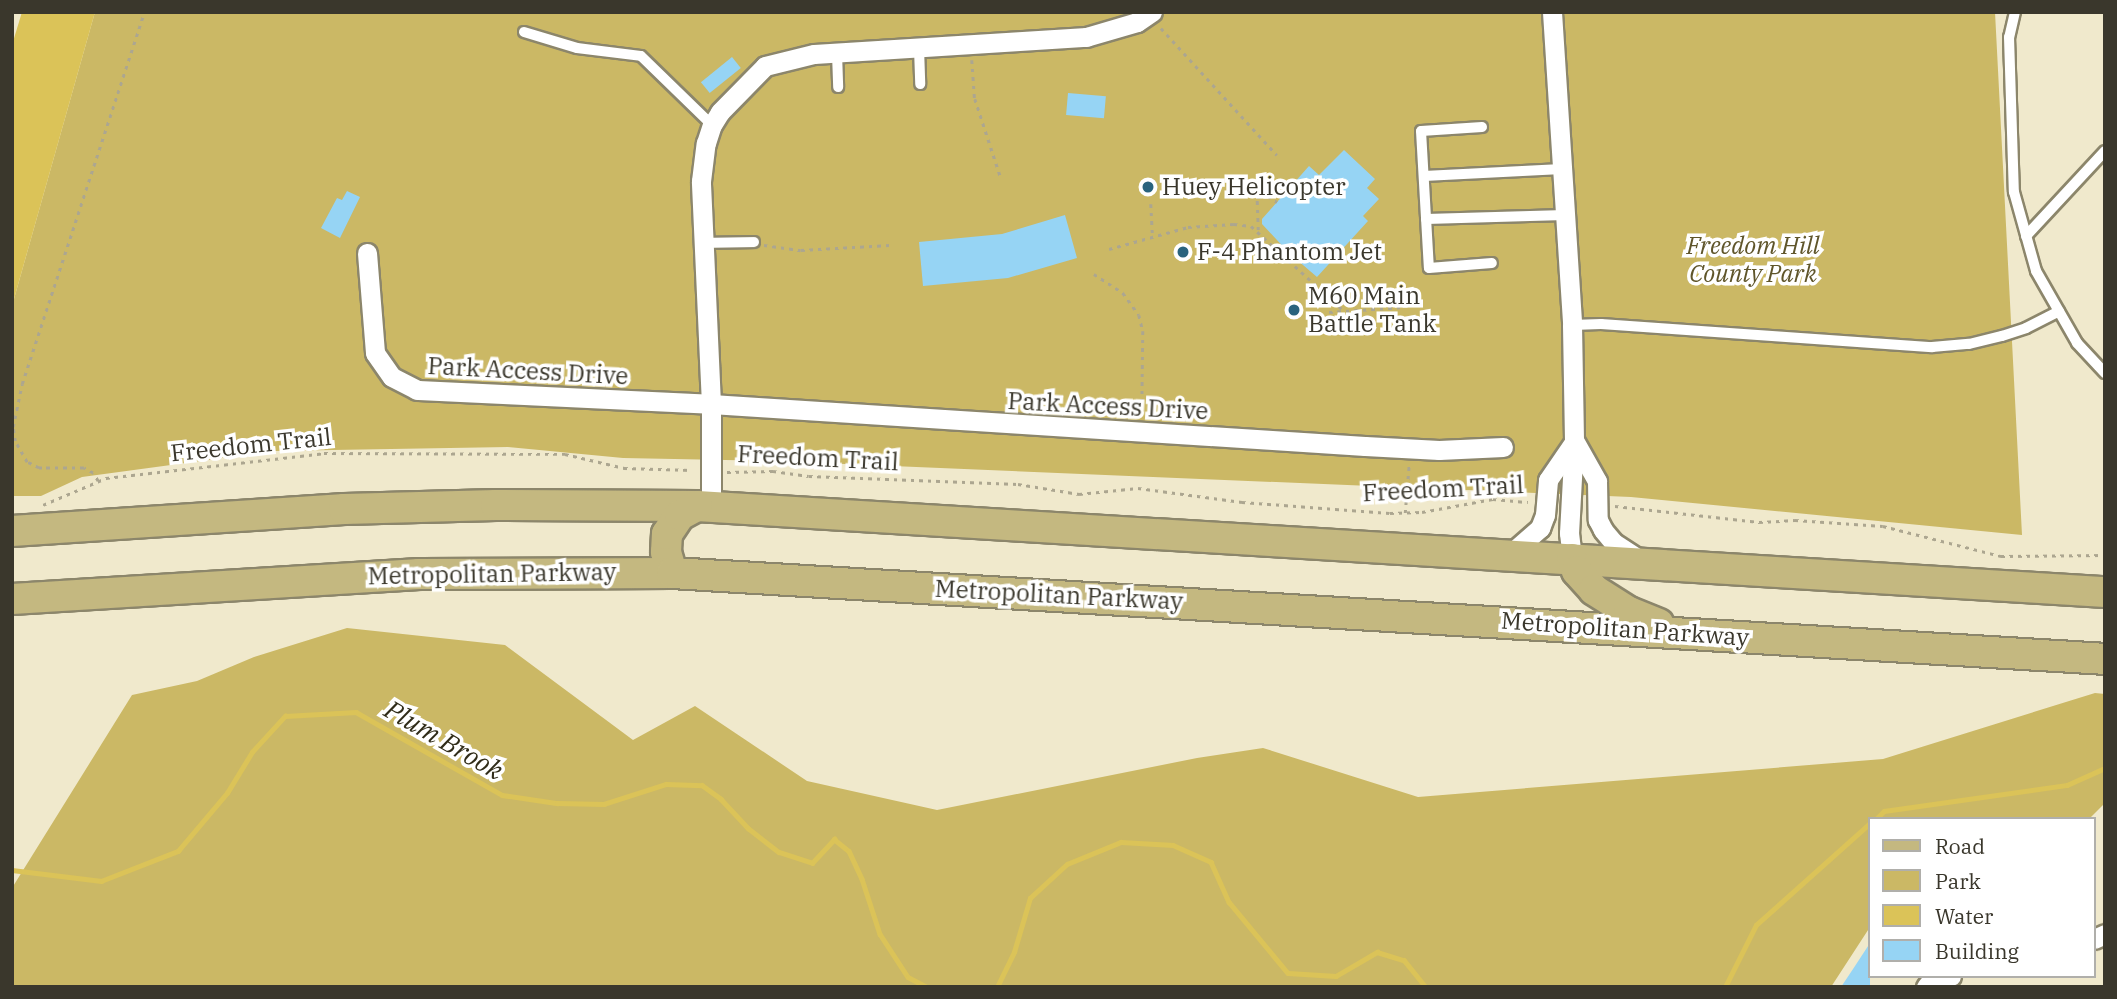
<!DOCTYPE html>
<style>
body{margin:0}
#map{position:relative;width:2117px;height:999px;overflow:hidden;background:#f0e9cc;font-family:"IBM Plex Serif",serif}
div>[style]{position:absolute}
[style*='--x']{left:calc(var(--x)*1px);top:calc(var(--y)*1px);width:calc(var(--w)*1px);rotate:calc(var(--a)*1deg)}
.green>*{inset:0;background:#cbb865}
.water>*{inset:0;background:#dbc358}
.stream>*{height:4.5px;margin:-2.25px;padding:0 2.25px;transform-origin:2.25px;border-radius:2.25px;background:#dbc358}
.building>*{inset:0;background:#96d4f4;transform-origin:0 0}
.path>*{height:2.5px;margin-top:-1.25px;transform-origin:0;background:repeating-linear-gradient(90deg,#aca690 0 3.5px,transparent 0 8.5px)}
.roads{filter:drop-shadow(2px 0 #8c866b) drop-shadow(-2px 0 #8c866b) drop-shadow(0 2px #8c866b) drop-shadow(0 -2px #8c866b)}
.service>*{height:10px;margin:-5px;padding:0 5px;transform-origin:5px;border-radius:5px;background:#fff}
.minor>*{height:19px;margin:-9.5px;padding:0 9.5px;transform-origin:9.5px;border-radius:9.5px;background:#fff}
.primary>*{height:30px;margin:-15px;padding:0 15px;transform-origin:15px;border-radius:15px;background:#c4b880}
.dots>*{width:19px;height:19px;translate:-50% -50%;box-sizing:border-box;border:4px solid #fff;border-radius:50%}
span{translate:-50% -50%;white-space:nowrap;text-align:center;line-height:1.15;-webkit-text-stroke:7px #fff;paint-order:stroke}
.poi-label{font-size:24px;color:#3a372c}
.left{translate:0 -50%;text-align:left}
.park-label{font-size:24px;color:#5f552a;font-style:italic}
.street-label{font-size:24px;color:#3a372c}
.water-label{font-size:26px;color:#302c19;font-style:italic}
.frame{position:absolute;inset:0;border:14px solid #3a372c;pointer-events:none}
.legend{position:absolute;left:1868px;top:817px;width:228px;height:161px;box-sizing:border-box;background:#fff;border:2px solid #b0afab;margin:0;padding:9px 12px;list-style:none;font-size:21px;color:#3a372c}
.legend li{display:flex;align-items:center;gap:14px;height:35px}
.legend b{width:35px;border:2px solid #b0afab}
</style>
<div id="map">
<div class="green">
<div style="clip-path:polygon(95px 12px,1995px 12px,2022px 535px,1631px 497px,773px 461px,623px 458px,508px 447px,274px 451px,82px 477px,41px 496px,12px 496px,12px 306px)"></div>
<div style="clip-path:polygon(347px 628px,505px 645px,633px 740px,695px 706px,807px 781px,937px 810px,1197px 758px,1263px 748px,1418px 797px,1883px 759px,2095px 693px,2105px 694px,2105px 803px,2089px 819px,1870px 819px,1870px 927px,1831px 987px,12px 987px,12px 888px,132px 695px,197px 681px,254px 657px)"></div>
</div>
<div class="water">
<div style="clip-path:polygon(22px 12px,95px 12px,12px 306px,12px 45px)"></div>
</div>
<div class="stream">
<div style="--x:1876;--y:819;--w:11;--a:-45"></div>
<div style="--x:1884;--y:811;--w:185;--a:-8.1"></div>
<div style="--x:2067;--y:785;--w:42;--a:-24.1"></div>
<div style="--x:12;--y:870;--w:90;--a:7"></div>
<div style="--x:101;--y:881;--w:83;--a:-21.3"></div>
<div style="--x:178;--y:851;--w:76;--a:-49.8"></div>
<div style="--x:227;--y:793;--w:48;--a:-58.6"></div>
<div style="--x:252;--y:752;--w:49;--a:-47.5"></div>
<div style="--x:285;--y:716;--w:71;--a:-3.2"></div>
<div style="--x:356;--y:712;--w:168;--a:29.6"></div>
<div style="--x:502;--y:795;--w:56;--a:8.3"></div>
<div style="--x:557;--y:803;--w:47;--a:1.2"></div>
<div style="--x:604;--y:804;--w:65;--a:-17.9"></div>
<div style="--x:666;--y:784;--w:36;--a:2"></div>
<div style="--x:702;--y:785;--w:24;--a:36"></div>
<div style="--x:721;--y:799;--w:40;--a:47"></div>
<div style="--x:748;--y:828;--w:39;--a:38"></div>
<div style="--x:779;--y:852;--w:35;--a:18"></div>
<div style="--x:812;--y:863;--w:33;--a:-47"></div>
<div style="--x:834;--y:839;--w:19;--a:39"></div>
<div style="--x:849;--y:851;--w:31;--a:65"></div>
<div style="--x:862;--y:879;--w:58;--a:71.9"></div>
<div style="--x:880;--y:934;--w:51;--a:56.9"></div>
<div style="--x:908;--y:977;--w:21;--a:28"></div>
<div style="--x:997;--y:987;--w:39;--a:-64"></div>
<div style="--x:1014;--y:952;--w:56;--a:-73.5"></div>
<div style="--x:1030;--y:898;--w:50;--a:-42.6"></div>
<div style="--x:1067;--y:864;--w:58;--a:-22.2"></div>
<div style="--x:1121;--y:842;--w:52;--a:3.3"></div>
<div style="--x:1173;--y:845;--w:42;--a:24.1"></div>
<div style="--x:1211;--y:862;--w:44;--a:65.8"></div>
<div style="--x:1229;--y:902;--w:92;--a:50.3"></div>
<div style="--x:1288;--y:973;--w:48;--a:3.6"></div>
<div style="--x:1336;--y:976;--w:48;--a:-30.3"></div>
<div style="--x:1377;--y:952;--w:28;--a:17"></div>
<div style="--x:1404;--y:960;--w:35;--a:51"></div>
<div style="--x:1725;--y:987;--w:69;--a:-63.4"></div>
<div style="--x:1756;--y:925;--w:153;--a:-41.8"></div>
</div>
<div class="building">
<div style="left:732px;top:57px;width:14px;height:40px;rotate:51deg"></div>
<div style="left:1068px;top:93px;width:38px;height:22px;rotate:5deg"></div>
<div style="clip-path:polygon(1344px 150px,1375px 179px,1367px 188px,1379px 199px,1363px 216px,1368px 221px,1317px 277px,1289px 253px,1262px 224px,1262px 219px,1309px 166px,1319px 175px)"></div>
<div style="clip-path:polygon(347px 191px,360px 197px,340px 238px,321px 228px,337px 198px,342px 200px)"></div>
<div style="clip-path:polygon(1065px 215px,1077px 258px,1008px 278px,923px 286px,919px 242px,1002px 234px)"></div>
<div style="clip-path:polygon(1870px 943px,1870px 987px,1841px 987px,1855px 966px)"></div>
</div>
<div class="path">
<div style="--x:1161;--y:28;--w:172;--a:47.6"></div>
<div style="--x:972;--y:60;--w:39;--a:86"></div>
<div style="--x:975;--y:99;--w:83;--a:71.8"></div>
<div style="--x:1151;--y:204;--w:33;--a:87"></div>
<div style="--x:1258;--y:230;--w:33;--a:-92"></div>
<div style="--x:1257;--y:197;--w:11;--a:-5"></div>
<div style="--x:1268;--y:196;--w:11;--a:34"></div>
<div style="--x:764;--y:245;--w:37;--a:8"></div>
<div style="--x:801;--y:250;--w:89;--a:-3.2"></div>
<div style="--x:1109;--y:249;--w:82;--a:-15.6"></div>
<div style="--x:1188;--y:227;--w:46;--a:-3.7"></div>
<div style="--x:1234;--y:224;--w:17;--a:7"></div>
<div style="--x:1251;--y:226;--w:126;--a:42.4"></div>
<div style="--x:1094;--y:274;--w:35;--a:33"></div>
<div style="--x:1123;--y:293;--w:27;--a:54"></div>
<div style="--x:1139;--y:315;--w:16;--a:76"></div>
<div style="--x:1143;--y:331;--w:82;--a:90.7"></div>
<div style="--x:1329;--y:312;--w:75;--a:-3.8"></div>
<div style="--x:727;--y:472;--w:46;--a:-1.2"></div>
<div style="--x:773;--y:471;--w:36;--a:8"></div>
<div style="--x:809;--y:476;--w:209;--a:2.2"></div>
<div style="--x:1018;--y:484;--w:62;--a:9.3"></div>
<div style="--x:1079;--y:494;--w:59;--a:-5.8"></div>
<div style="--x:1138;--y:488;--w:105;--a:7.7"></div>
<div style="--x:1242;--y:502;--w:148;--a:4.3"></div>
<div style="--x:1390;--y:513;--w:32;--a:-2"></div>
<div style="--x:1422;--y:512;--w:72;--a:-10.4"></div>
<div style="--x:1493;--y:499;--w:35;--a:5"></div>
<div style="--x:98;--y:481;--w:9;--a:-122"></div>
<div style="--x:93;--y:473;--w:10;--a:-151"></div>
<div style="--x:84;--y:468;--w:45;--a:180"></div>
<div style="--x:39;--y:468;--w:13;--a:-153"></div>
<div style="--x:27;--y:462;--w:24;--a:-120"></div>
<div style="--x:15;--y:441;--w:14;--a:-98"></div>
<div style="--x:13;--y:427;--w:44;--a:-78.2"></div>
<div style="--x:22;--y:384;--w:391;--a:-71.8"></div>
<div style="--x:43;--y:505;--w:69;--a:-23.2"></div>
<div style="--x:106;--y:478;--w:219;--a:-6.5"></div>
<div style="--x:324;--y:453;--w:241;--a:0.2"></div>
<div style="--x:565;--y:454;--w:61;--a:13.3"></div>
<div style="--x:624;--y:468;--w:68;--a:1.7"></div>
<div style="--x:1615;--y:506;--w:145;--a:6.3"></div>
<div style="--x:1759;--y:522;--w:36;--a:-3"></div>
<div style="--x:1795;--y:520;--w:88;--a:3.9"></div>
<div style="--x:1883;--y:526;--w:122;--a:14.3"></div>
<div style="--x:2001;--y:556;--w:104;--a:-0.6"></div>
<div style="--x:1405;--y:513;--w:49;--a:-85.3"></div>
</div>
<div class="roads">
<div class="service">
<div style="--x:2015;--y:12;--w:26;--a:103"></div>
<div style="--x:2009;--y:37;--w:155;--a:88.2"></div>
<div style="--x:2014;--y:192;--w:82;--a:74.4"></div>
<div style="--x:2036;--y:271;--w:83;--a:60.3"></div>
<div style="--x:2077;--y:343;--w:41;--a:47"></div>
<div style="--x:524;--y:32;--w:55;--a:16.8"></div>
<div style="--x:577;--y:48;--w:64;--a:7.1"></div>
<div style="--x:641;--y:56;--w:99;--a:44.2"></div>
<div style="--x:919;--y:48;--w:36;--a:88"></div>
<div style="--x:837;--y:53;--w:34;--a:88"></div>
<div style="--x:1482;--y:127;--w:61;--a:176.2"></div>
<div style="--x:1421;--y:131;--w:137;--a:86.7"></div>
<div style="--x:1429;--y:268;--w:63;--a:-4.5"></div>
<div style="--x:1424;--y:176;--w:138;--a:-2.9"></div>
<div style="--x:1426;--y:219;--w:139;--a:-1.6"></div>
<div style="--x:2026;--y:236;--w:116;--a:-47.1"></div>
<div style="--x:703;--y:243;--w:51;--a:-1.1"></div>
<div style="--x:1572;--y:325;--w:29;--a:-2"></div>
<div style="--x:1601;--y:324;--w:332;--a:4"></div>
<div style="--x:1932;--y:347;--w:37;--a:-5"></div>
<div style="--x:1969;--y:344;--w:34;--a:-14"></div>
<div style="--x:2002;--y:336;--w:25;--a:-18"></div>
<div style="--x:2026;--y:328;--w:37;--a:-27"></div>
</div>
<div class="minor">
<div style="--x:1552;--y:12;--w:314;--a:86.3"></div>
<div style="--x:1572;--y:325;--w:116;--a:89"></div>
<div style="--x:1574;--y:441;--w:92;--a:93.1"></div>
<div style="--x:1569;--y:533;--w:26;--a:83"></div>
<div style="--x:367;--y:253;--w:100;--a:85.4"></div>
<div style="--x:375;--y:353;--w:29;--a:55"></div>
<div style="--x:392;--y:377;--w:28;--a:27"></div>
<div style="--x:417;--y:390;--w:294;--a:2.7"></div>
<div style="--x:711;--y:404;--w:655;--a:3.67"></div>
<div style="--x:1365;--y:446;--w:74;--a:3.1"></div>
<div style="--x:1439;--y:450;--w:64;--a:-2.7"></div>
<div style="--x:1575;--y:442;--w:45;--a:60.6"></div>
<div style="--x:1597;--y:481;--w:39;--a:89"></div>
<div style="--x:1598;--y:520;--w:11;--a:63"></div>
<div style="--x:1603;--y:530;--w:17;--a:50"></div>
<div style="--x:1614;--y:543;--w:33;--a:33"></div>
<div style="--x:711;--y:507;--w:103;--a:-90"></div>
<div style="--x:711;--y:404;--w:223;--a:-92.6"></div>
<div style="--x:701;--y:181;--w:38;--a:-83"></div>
<div style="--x:706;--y:143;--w:19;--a:-72"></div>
<div style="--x:712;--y:125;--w:15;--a:-58"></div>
<div style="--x:720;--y:112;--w:64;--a:-45.6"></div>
<div style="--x:765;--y:66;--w:50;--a:-13.8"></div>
<div style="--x:814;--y:54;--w:273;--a:-3.6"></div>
<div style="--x:1086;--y:37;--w:53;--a:-16.4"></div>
<div style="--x:1137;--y:22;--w:18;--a:-34"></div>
<div style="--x:1508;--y:556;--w:43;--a:-41.2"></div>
<div style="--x:1540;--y:528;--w:14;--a:-69"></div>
<div style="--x:1545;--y:515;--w:35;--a:-85"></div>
<div style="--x:1548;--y:480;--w:46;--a:-55.6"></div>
<div style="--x:2094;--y:939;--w:12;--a:-24"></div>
<div style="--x:1926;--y:987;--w:6;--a:-51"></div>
<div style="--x:1930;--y:982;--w:22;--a:-16"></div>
</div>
<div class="primary">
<div style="--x:12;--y:531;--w:333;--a:-3.8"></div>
<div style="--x:344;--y:509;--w:152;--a:-1.5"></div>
<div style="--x:496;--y:505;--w:201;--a:0.3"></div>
<div style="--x:697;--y:506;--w:1411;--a:3.5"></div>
<div style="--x:1572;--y:559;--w:13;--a:67"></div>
<div style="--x:1577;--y:571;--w:25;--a:48"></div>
<div style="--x:1594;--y:590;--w:41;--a:32.2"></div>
<div style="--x:1629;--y:612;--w:32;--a:22"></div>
<div style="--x:672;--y:573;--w:22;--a:-106"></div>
<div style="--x:666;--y:552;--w:18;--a:-87"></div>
<div style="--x:667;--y:534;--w:23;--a:-56"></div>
<div style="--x:680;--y:515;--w:19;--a:-28"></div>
<div style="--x:12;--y:599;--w:408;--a:-3.5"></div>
<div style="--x:419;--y:574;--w:253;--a:-0.2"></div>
<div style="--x:672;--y:573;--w:1436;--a:3.43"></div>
</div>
</div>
<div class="dots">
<div style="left:1148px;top:187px;background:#2a637d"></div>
<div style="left:1183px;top:252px;background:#2a637d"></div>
<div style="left:1294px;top:310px;background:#2a637d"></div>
</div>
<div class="poi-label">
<span class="left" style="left:1162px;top:187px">Huey Helicopter</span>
<span class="left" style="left:1197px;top:252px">F-4 Phantom Jet</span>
<span class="left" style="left:1308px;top:310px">M60 Main<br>Battle Tank</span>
</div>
<div class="park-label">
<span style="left:1753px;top:260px">Freedom Hill<br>County Park</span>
</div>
<div class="street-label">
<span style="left:528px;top:371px;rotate:3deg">Park Access Drive</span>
<span style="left:1108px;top:406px;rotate:3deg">Park Access Drive</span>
<span style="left:251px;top:445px;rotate:-6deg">Freedom Trail</span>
<span style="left:818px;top:458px;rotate:3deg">Freedom Trail</span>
<span style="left:1443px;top:489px;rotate:-3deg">Freedom Trail</span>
<span style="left:492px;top:574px;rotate:-1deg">Metropolitan Parkway</span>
<span style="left:1059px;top:595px;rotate:3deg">Metropolitan Parkway</span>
<span style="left:1625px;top:629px;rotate:4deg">Metropolitan Parkway</span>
</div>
<div class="water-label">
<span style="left:444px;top:740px;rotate:30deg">Plum Brook</span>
</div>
<div class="frame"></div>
<ul class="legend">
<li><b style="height:9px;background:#c4b880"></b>Road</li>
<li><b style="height:19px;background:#cbb865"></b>Park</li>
<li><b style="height:19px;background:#dbc358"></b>Water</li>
<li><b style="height:19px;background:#96d4f4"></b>Building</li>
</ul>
</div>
